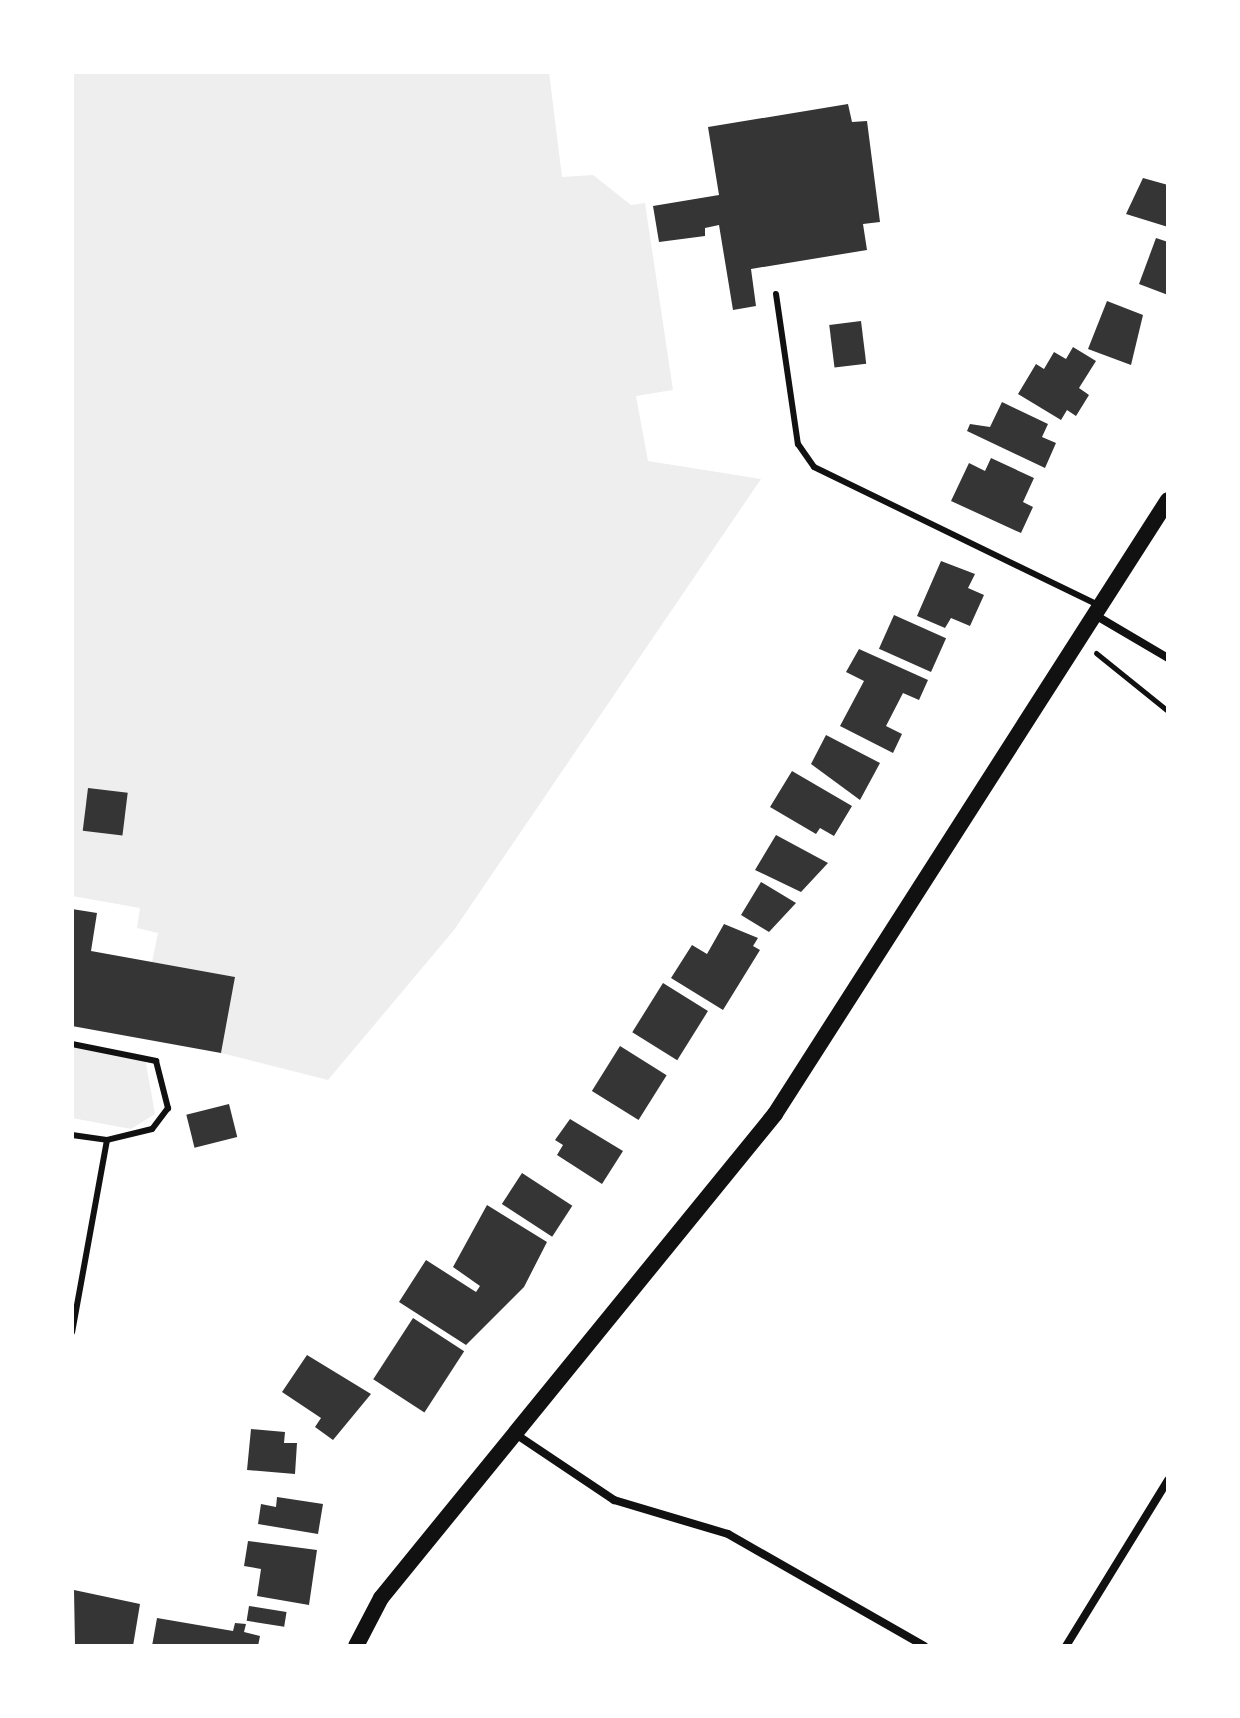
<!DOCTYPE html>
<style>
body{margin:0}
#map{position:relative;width:1240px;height:1718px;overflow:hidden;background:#fff;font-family:"Public Sans",sans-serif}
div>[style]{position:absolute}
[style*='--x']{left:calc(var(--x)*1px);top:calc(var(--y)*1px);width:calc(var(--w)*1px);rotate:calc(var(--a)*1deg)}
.green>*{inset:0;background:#eee}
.building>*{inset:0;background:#353535;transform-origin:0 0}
.path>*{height:5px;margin:-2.5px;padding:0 2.5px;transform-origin:2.5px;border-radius:2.5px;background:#111}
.service>*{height:6px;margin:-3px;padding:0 3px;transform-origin:3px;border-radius:3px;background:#111}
.minor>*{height:8px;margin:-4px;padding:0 4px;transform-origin:4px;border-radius:4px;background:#111}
.secondary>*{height:16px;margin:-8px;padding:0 8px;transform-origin:8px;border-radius:8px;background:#111}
span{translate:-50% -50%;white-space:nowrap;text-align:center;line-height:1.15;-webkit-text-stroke:8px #fff;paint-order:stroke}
.frame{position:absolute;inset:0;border:74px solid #fff;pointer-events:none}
</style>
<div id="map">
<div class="green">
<div style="clip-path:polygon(72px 72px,549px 72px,562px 177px,593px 175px,631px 205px,645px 203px,673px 390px,636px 396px,648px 461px,761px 479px,454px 930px,328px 1080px,221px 1053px,235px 977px,152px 962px,158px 933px,137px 928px,140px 908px,72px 896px)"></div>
<div style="clip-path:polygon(72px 1044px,145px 1058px,155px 1114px,131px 1129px,72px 1118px)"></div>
</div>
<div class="building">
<div style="clip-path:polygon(848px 104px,852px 122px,867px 121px,880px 222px,863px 224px,867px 250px,751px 269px,756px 306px,733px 310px,719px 225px,705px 228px,705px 236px,659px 242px,653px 206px,719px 195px,708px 127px)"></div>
<div style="clip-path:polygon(1143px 178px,1168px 185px,1168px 227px,1126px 214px)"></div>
<div style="clip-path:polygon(1156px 238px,1168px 242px,1168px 295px,1139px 284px)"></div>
<div style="clip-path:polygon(1107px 301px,1143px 315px,1131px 365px,1088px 349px)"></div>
<div style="left:861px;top:321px;width:43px;height:32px;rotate:83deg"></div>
<div style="clip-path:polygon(1073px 347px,1096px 361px,1079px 388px,1089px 395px,1076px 416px,1067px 410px,1061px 420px,1018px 394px,1036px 364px,1044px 369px,1054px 352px,1066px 359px)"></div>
<div style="clip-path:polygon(1002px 402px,1048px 424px,1042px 437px,1056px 443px,1045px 468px,967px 431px,970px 424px,990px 427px)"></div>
<div style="clip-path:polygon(991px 458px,1034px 478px,1023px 502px,1033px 507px,1021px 533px,951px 501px,969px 463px,985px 471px)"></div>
<div style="clip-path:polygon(941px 561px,975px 574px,968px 588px,984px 595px,970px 626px,951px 618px,945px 628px,917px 616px)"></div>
<div style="left:894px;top:615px;width:57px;height:37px;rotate:24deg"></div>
<div style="clip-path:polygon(859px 649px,928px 680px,919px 700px,903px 693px,886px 726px,902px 734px,893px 753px,840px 726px,864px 681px,846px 672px)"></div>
<div style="clip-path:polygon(826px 735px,880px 763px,860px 800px,811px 764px)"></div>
<div style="clip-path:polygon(792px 771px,852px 806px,834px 836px,820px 828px,816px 834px,770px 807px)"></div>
<div style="left:88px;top:788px;width:40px;height:43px;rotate:7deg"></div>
<div style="clip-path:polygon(776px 835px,828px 863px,801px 892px,755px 870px)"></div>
<div style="clip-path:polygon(761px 882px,796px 903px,769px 932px,741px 915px)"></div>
<div style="clip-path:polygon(72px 909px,97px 913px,91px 951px,235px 977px,221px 1053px,72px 1026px)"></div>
<div style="clip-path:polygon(724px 924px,758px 938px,753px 946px,760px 950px,723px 1010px,671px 978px,692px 945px,707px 954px)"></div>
<div style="left:663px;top:983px;width:53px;height:58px;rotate:32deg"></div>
<div style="left:620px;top:1046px;width:55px;height:53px;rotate:32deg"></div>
<div style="left:229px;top:1104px;width:34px;height:44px;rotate:76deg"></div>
<div style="clip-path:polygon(570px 1119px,623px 1151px,602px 1184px,557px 1155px,563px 1145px,555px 1140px)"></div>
<div style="left:522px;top:1173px;width:60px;height:37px;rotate:33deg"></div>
<div style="clip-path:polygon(487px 1205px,547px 1242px,524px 1287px,466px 1345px,399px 1302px,426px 1260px,476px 1292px,480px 1286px,453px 1267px)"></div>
<div style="left:413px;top:1318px;width:61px;height:73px;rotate:33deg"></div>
<div style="clip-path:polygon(307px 1355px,371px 1394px,333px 1440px,315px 1427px,321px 1418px,282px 1392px)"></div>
<div style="clip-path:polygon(251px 1429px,285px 1432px,284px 1443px,297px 1443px,295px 1474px,247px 1470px)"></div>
<div style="clip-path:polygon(277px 1497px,323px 1504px,318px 1534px,258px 1524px,261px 1504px,276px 1507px)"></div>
<div style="clip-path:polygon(248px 1541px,317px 1550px,309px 1605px,257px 1596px,261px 1569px,244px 1566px)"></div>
<div style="clip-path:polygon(74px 1590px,140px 1604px,133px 1646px,75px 1645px)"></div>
<div style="left:249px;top:1606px;width:38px;height:15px;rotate:9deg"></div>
<div style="clip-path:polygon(157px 1618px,233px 1631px,235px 1623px,246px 1624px,244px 1632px,260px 1636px,258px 1646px,152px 1646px)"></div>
</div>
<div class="path">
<div style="--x:1096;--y:653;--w:92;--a:38.9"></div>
</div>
<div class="service">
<div style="--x:776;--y:294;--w:152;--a:81.7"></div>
<div style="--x:798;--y:444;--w:28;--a:55"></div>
<div style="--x:814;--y:467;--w:316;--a:25.9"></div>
<div style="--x:72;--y:1044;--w:86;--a:11.4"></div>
<div style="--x:156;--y:1061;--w:49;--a:75.7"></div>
<div style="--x:168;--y:1108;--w:26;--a:127"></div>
<div style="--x:152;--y:1129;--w:46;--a:166.3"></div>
<div style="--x:72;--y:1135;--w:35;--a:8"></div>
<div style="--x:107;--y:1140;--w:195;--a:100.3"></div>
</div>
<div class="minor">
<div style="--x:1095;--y:615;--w:85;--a:30.5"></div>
<div style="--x:517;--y:1435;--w:117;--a:33.8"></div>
<div style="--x:614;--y:1500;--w:119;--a:16.6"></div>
<div style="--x:728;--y:1534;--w:226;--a:29.7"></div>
<div style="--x:1066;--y:1646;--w:195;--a:-58.4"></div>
</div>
<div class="secondary">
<div style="--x:356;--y:1646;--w:54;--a:-62.5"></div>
<div style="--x:381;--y:1598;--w:624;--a:-50.85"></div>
<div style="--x:775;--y:1114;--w:729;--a:-57.38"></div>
</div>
<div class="frame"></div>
</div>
